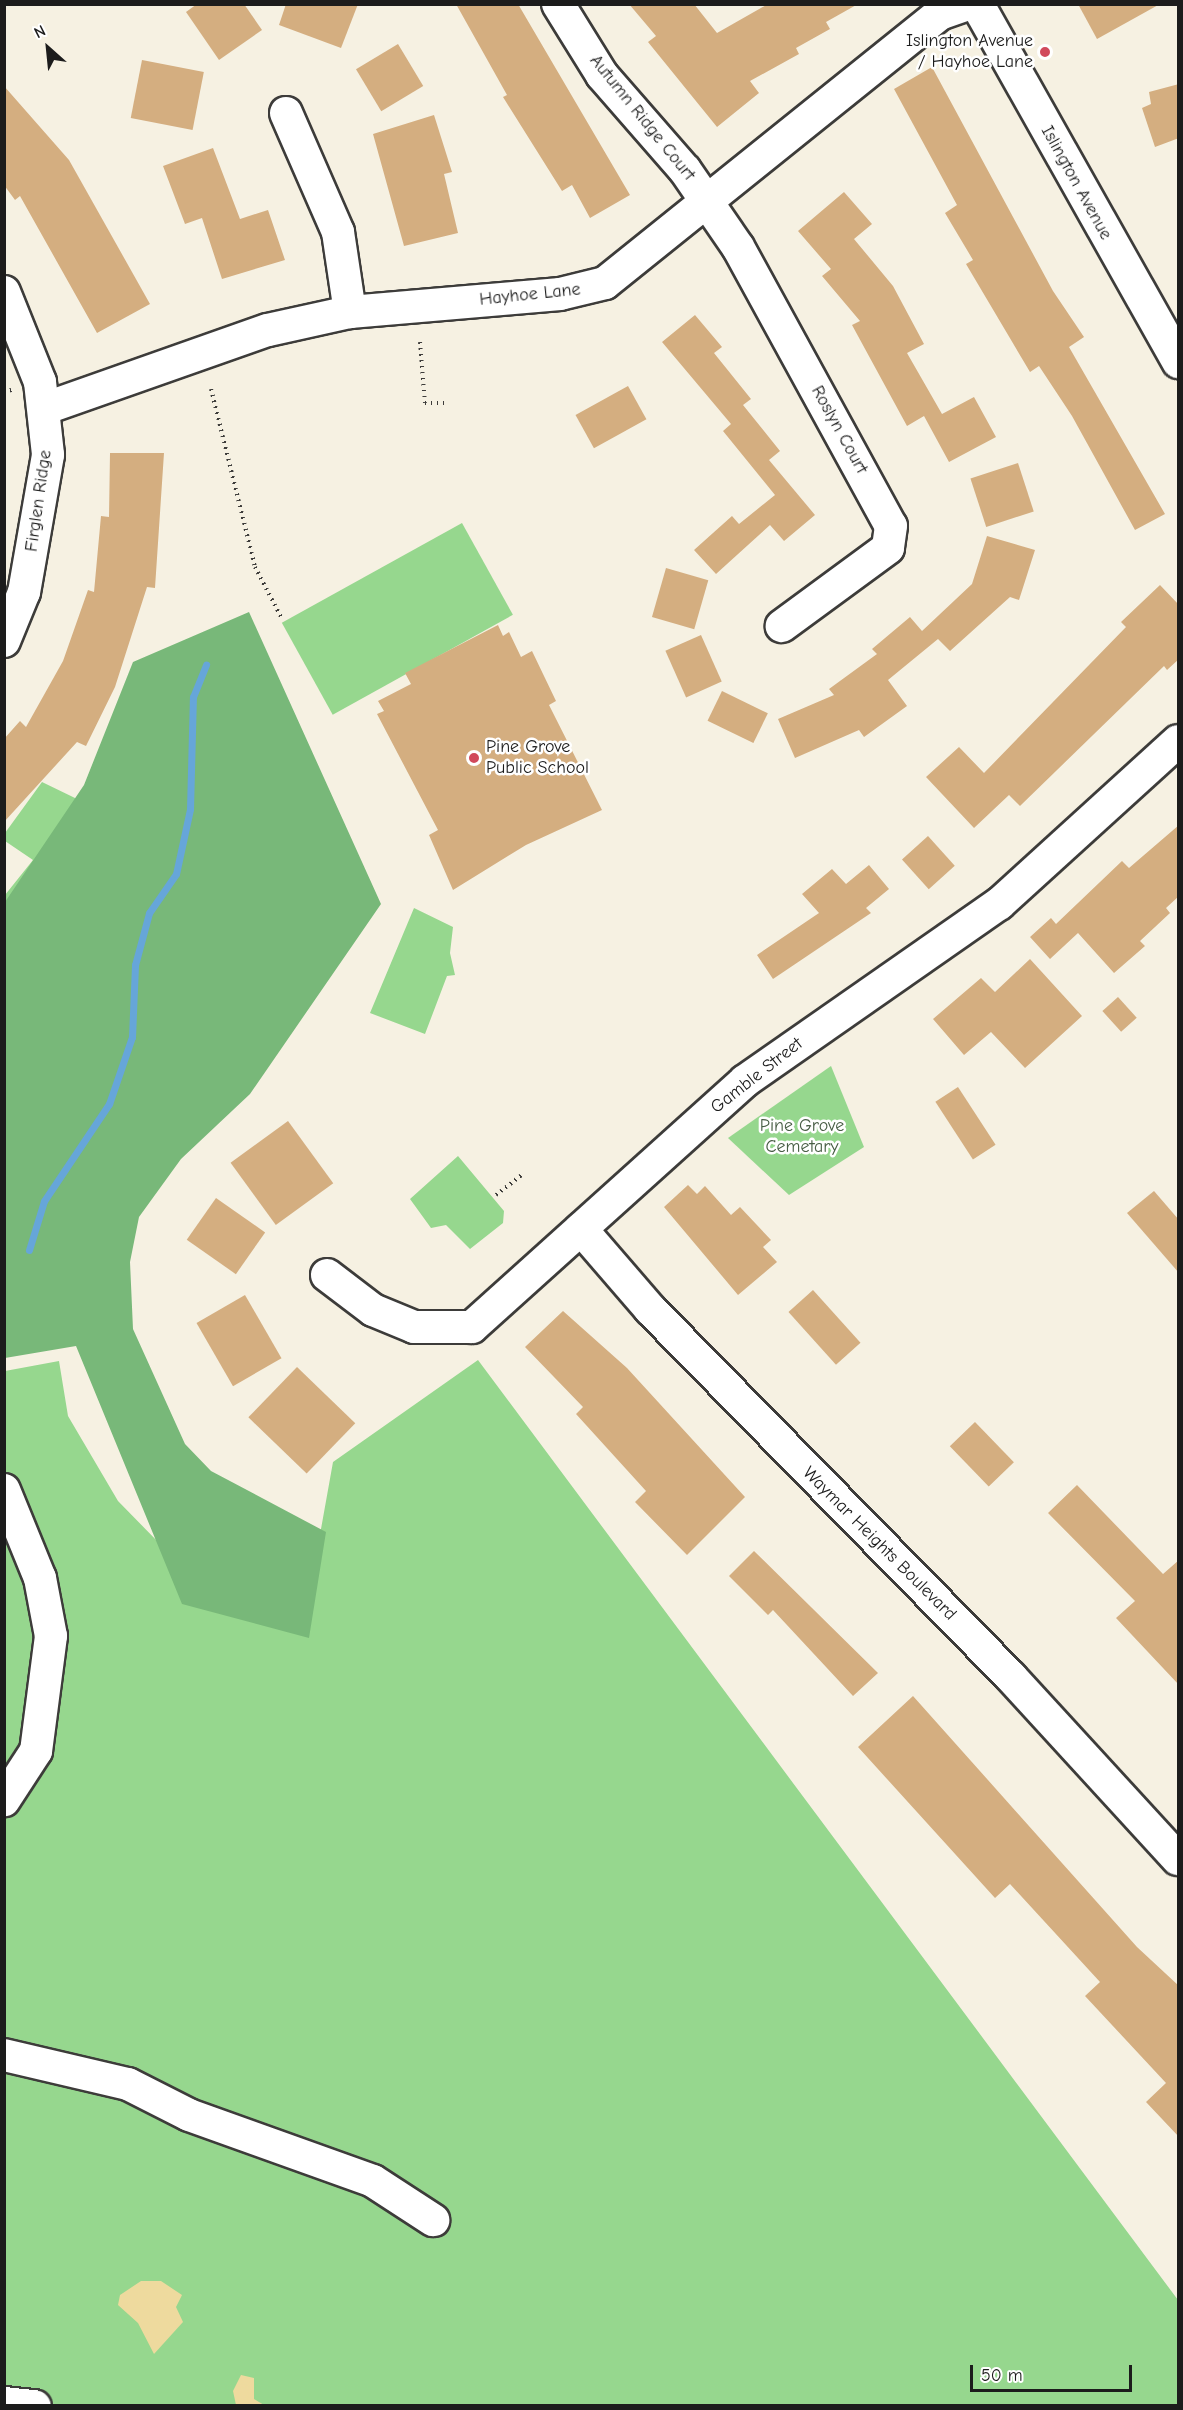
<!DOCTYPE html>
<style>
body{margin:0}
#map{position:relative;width:1183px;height:2410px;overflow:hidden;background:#f6f1e2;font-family:"Comic Neue",sans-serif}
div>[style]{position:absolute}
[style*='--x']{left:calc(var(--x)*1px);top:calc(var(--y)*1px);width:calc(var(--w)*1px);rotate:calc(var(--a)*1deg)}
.green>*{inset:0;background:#96d78e;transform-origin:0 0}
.forest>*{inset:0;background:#78b879}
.sand>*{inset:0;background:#eeda9e}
.stream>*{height:7px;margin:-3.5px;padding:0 3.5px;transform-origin:3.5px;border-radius:3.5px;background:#66a6d9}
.building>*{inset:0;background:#d4ae80;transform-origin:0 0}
.path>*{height:4px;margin-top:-2px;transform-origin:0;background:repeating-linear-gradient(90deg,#3d3c3a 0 1.5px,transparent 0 6px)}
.roads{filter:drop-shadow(2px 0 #3d3c3a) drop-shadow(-2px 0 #3d3c3a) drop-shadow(0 2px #3d3c3a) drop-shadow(0 -2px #3d3c3a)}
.minor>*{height:32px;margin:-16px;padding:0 16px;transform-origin:16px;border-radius:16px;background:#fff}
.major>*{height:33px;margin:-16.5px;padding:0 16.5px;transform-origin:16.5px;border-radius:16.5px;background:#fff}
.dots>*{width:16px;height:16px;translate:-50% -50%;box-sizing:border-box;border:3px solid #fff;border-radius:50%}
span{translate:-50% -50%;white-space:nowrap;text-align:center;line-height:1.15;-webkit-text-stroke:5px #fff;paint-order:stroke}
.poi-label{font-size:18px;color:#1c1c1c}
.right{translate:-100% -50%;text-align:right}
.left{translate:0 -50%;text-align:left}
.street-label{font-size:18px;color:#1c1c1c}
.park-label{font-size:18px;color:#475d44}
.frame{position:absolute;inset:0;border:6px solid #1c1c1c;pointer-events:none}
.north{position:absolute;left:18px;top:18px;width:60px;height:60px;-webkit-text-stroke:4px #fff;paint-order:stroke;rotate:333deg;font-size:16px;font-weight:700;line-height:24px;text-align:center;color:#1c1c1c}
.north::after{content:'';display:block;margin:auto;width:21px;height:27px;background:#1c1c1c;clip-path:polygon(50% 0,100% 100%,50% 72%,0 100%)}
.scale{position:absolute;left:970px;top:2365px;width:162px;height:27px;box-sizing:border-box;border:3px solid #1c1c1c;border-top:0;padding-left:8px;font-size:18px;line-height:21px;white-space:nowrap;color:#1c1c1c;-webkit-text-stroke:4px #fff;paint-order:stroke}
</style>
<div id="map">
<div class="green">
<div style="left:462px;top:523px;width:105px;height:206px;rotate:61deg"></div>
<div style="clip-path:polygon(42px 782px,75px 798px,113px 836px,5px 930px,5px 895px,33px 860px,5px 841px,5px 833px)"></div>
<div style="clip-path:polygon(414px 908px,453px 927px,450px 953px,455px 975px,447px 976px,425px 1034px,370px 1013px)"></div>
<div style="clip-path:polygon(831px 1066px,864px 1147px,789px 1195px,728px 1138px)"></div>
<div style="clip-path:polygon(458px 1156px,504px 1211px,503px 1223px,470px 1249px,446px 1225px,431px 1228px,410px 1199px)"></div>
<div style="clip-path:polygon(478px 1360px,1178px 2300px,1178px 2405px,5px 2405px,5px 1371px,59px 1361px,68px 1416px,118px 1501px,162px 1546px,302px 1635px,333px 1462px)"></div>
</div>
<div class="forest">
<div style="clip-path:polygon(249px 612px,381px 904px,250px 1094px,181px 1159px,139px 1217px,130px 1262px,133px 1329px,185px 1444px,211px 1471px,326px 1532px,309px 1638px,182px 1604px,76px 1346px,5px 1358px,5px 902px,84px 785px,133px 662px)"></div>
</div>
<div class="sand">
<div style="clip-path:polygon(141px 2281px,161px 2281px,182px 2295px,176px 2307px,183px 2322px,154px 2354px,138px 2323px,118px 2305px,120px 2295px)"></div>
<div style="clip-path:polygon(241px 2375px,254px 2378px,254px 2399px,264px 2405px,236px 2405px,233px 2391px)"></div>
</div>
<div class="stream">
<div style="--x:29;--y:1250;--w:51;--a:-73"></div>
<div style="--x:44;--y:1201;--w:117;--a:-56.2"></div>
<div style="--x:109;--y:1104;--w:71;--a:-71.1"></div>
<div style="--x:132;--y:1037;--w:72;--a:-87.6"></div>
<div style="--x:135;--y:965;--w:54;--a:-74.9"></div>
<div style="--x:149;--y:913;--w:47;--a:-55.3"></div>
<div style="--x:176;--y:874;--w:66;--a:-77.8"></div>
<div style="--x:190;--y:809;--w:112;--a:-88.5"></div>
<div style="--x:193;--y:697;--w:35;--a:-68"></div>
</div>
<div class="building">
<div style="clip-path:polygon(197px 4px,244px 4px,262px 30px,219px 60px,186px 12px)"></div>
<div style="clip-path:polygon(286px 4px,358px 4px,341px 48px,279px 25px)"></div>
<div style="clip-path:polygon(456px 4px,518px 4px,630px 195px,590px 218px,572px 185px,562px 191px,503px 97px,507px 95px)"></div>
<div style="clip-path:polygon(629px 4px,694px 4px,717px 33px,768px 4px,858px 4px,826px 22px,830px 29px,796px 48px,799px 54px,750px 81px,759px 93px,717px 127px,648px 42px,656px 36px)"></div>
<div style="clip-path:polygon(1078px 4px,1160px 4px,1097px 39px)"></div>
<div style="left:398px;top:44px;width:49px;height:49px;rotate:59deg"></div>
<div style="left:142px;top:60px;width:63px;height:59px;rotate:11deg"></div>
<div style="clip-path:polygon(932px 67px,1053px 291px,1084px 337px,1069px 347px,1165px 514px,1135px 530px,1072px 416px,1039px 366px,1030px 372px,966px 264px,973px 260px,945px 213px,957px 205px,894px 89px)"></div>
<div style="clip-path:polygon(1179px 84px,1179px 138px,1155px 147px,1142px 108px,1151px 104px,1149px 92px)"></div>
<div style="clip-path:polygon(4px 86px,69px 160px,150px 304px,97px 333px,20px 196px,15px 200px,4px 185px)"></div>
<div style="clip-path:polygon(434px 115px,452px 172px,444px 174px,458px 233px,404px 246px,373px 134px)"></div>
<div style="clip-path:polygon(213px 148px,240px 219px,268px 210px,285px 260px,222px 279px,202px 218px,185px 224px,163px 166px)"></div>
<div style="clip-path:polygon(844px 192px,872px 224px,854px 239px,893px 286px,924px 344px,907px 353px,942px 414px,974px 397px,996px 437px,949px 462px,924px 416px,907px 426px,852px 325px,860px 321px,822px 276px,831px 269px,798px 231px)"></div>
<div style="clip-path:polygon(695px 315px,722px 347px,714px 353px,751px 399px,743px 405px,780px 451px,769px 460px,815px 515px,784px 541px,770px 525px,716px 574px,694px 550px,732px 516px,739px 524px,775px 495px,723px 431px,731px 424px,662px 342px)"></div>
<div style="left:628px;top:386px;width:38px;height:60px;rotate:61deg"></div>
<div style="clip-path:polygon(110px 453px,164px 453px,155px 588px,147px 587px,115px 687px,86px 746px,77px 742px,4px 822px,4px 739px,20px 721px,26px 727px,63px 661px,88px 590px,94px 592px,101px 516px,109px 517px)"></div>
<div style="left:1018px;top:463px;width:51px;height:50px;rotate:72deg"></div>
<div style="clip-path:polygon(987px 536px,1035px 550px,1019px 600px,1010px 597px,950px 651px,938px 639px,888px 680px,907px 706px,864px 737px,859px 730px,795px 758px,778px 719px,834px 695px,829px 689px,877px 654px,872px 649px,910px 617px,922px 631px,972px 584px)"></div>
<div style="left:666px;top:568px;width:44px;height:51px;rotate:16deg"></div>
<div style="clip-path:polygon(1160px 585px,1179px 605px,1179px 659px,1167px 670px,1164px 666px,1020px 806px,1009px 795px,974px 828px,926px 777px,959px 747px,984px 773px,1126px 627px,1121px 622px)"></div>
<div style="clip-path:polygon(498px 625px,503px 636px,509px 632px,521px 657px,532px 651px,556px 701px,549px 705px,602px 810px,526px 845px,453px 890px,429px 835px,438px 830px,377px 714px,384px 711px,378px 701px,411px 684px,405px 673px)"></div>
<div style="left:701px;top:635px;width:51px;height:39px;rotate:66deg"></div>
<div style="left:722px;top:691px;width:51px;height:33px;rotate:26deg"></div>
<div style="clip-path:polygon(1179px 825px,1179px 896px,1166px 908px,1170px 913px,1140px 941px,1145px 946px,1114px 973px,1078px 933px,1050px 959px,1030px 937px,1051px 918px,1056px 924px,1122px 861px,1129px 868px)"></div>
<div style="left:928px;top:836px;width:40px;height:35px;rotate:48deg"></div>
<div style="clip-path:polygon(869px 865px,889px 889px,866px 908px,871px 913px,773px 979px,757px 955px,819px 913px,802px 894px,832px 869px,846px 884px)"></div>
<div style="clip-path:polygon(1030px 959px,1082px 1016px,1025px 1068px,991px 1032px,964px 1055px,933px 1019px,981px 978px,995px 992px)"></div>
<div style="left:1118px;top:997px;width:28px;height:21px;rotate:48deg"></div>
<div style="left:958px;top:1087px;width:69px;height:27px;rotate:57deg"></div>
<div style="left:288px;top:1121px;width:77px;height:71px;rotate:54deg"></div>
<div style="clip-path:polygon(688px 1185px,697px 1194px,705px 1186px,731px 1215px,740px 1207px,771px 1240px,763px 1247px,777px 1262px,738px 1295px,664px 1207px)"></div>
<div style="clip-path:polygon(1154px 1191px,1179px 1220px,1179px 1273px,1127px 1213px)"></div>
<div style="left:216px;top:1198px;width:60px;height:51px;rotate:35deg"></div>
<div style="left:813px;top:1290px;width:71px;height:33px;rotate:48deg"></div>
<div style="left:245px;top:1295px;width:73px;height:56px;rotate:60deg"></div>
<div style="clip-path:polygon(563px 1311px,627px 1368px,745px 1497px,687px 1555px,635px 1502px,646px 1491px,576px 1414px,583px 1407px,525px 1347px)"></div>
<div style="left:297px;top:1367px;width:81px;height:70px;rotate:44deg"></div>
<div style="left:975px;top:1422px;width:56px;height:35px;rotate:46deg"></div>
<div style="clip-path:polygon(1077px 1485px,1163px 1574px,1179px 1560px,1179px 1685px,1116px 1618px,1135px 1601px,1048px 1513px)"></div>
<div style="clip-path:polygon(754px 1551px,878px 1673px,853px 1696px,773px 1610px,768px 1615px,729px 1576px)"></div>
<div style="clip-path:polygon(913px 1696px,1137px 1947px,1179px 1986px,1179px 2137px,1146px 2102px,1166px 2083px,1085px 1996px,1100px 1982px,1010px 1884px,995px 1898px,858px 1747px)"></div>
</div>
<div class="path">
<div style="--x:420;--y:342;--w:61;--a:85.3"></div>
<div style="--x:425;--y:403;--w:19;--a:0"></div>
<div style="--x:211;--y:389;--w:183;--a:76.1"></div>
<div style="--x:255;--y:567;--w:56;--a:62.5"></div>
<div style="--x:4;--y:392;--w:11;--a:-15"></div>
<div style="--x:496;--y:1195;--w:34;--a:-38"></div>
</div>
<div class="roads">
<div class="minor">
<div style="--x:558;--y:4;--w:84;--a:58.2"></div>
<div style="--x:602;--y:75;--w:126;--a:48.9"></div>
<div style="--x:685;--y:170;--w:93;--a:55.5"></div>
<div style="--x:738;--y:247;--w:318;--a:61.3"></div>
<div style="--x:891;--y:526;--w:22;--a:98"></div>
<div style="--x:888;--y:548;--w:132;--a:143.7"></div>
<div style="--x:286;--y:113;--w:130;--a:66.4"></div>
<div style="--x:338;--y:232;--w:81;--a:81.5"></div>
<div style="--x:4;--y:292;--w:97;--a:68.2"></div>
<div style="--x:40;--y:382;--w:73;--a:83.7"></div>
<div style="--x:48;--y:455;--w:139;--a:99.9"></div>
<div style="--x:24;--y:592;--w:53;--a:112.2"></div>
<div style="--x:46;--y:408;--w:235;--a:-19.4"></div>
<div style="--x:268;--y:330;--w:84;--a:-12.4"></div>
<div style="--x:350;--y:312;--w:211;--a:-4.9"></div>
<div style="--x:560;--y:294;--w:46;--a:-13.7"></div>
<div style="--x:605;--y:283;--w:429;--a:-38.8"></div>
<div style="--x:939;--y:14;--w:31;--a:-19"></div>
<div style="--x:581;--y:1229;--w:106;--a:49.2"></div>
<div style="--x:650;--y:1309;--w:516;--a:45.55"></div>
<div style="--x:1011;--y:1677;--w:247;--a:47.5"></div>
<div style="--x:327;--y:1275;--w:58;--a:37.3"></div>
<div style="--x:373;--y:1310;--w:44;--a:22.5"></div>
<div style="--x:414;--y:1327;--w:58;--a:0"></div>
<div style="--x:472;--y:1327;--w:367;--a:-42"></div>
<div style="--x:745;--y:1081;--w:310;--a:-34.9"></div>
<div style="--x:999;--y:904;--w:242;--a:-42.3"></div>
<div style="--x:4;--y:1490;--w:95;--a:67.8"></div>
<div style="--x:40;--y:1578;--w:59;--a:79.3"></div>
<div style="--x:51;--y:1636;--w:116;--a:97.4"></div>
<div style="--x:36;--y:1751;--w:59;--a:123.1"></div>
<div style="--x:4;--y:2055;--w:127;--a:13.2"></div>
<div style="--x:128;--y:2084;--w:68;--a:26.9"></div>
<div style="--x:189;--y:2115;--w:195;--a:19.7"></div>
<div style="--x:373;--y:2181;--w:72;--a:33"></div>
<div style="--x:4;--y:2403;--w:31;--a:6"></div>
</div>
<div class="major">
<div style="--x:977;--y:4;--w:410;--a:60.6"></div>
</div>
</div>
<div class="dots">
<div style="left:1045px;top:52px;background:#d1495b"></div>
<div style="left:474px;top:758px;background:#d1495b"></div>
</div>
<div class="poi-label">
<span class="right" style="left:1033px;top:52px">Islington Avenue<br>/ Hayhoe Lane</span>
<span class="left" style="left:486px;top:758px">Pine Grove<br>Public School</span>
</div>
<div class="street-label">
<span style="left:642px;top:118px;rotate:51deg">Autumn Ridge Court</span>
<span style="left:1076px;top:183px;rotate:61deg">Islington Avenue</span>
<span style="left:530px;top:295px;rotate:-6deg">Hayhoe Lane</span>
<span style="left:839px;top:430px;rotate:61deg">Roslyn Court</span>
<span style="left:39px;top:501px;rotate:-82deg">Firglen Ridge</span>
<span style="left:757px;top:1076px;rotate:-38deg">Gamble Street</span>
<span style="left:879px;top:1544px;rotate:45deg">Waymar Heights Boulevard</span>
</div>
<div class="park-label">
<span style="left:802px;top:1137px">Pine Grove<br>Cemetary</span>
</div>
<div class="frame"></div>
<div class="north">N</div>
<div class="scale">50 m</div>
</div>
